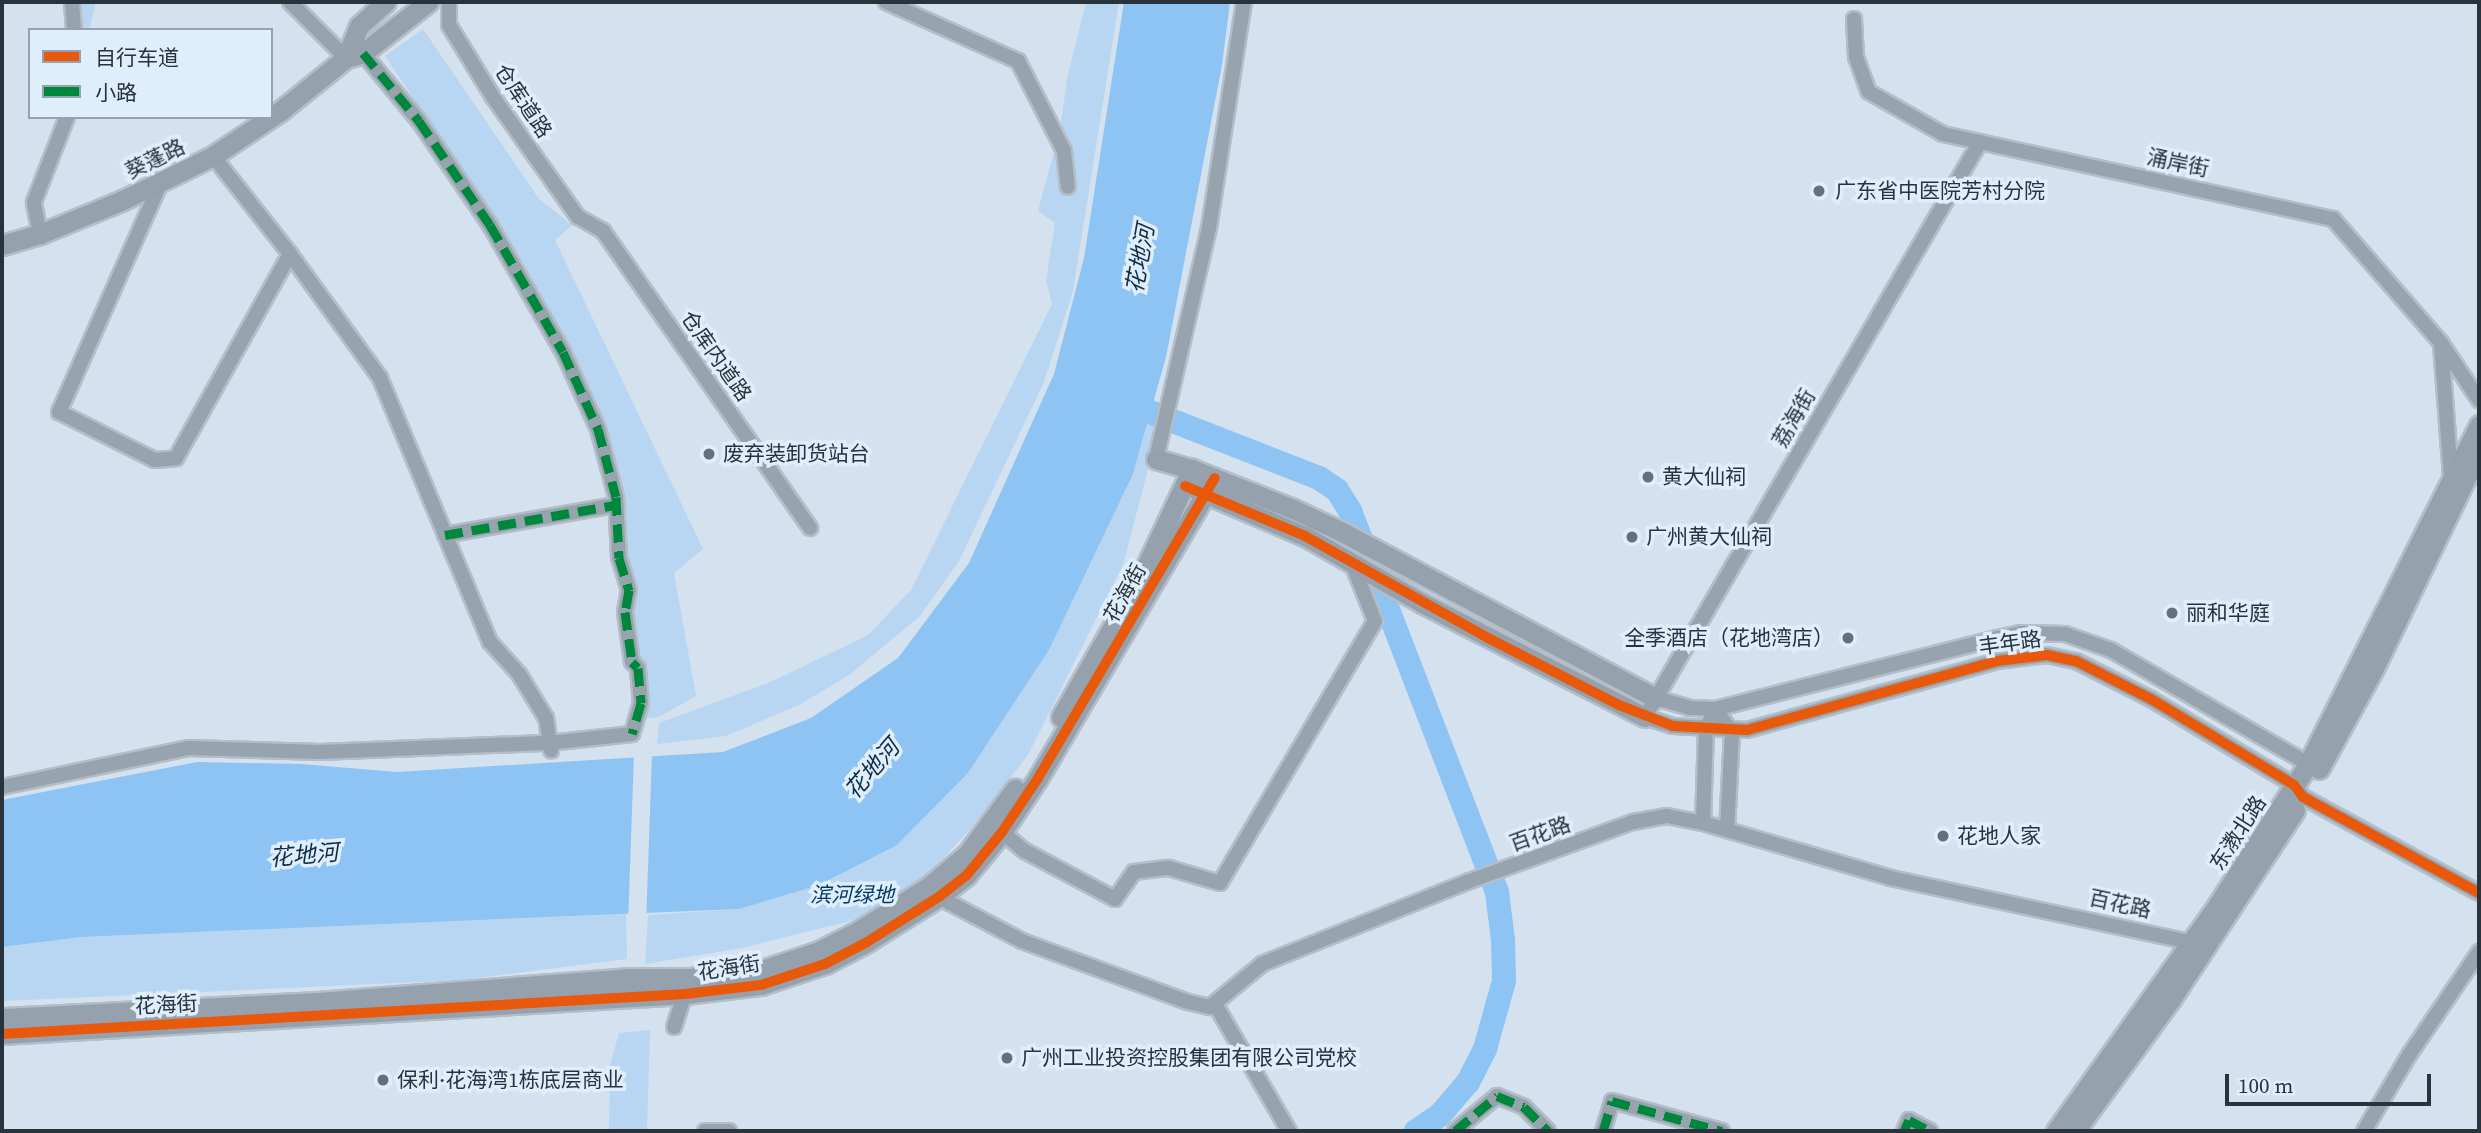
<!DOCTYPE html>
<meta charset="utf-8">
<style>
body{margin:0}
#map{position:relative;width:2481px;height:1133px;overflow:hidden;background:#d4e1ee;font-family:"Source Serif 4","Noto Sans SC",serif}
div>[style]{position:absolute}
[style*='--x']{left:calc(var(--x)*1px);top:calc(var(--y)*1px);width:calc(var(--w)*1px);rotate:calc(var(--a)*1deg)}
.green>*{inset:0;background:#b8d6f1}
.water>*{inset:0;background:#8dc4f3}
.pier>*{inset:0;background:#d4e1ee;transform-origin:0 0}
.river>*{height:24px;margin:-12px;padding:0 12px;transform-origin:12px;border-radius:12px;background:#8dc4f3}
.roads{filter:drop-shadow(2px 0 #b4bec8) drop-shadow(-2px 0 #b4bec8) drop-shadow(0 2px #b4bec8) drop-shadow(0 -2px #b4bec8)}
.street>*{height:14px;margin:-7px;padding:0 7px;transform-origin:7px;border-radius:7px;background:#98a4ad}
.secondary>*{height:19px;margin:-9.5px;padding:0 9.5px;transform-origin:9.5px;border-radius:9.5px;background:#95a2ae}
.quiet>*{height:9px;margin-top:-4.5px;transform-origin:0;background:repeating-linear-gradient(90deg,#00873e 0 18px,transparent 0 27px)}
.cycleway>*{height:10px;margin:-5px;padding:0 5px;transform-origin:5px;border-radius:5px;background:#e8590c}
.dots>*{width:19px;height:19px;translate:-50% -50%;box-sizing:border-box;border:4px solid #dfeefc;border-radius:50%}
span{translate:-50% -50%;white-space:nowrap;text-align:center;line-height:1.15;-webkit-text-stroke:7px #dfeefc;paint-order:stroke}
.street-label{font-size:21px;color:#29333b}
.poi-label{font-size:21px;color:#29333b}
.left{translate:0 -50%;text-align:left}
.right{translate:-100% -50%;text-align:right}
.park-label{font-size:21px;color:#00385f;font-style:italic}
.water-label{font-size:23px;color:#0e2d45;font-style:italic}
.frame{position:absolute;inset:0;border:4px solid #29333b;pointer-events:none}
.legend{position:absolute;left:28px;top:28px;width:245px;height:91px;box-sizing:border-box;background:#dfeefc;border:2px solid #96a3af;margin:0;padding:9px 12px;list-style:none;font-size:21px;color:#29333b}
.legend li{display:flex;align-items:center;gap:14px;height:35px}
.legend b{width:35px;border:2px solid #96a3af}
.scale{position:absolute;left:2225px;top:1074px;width:206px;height:32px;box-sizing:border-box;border:4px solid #29333b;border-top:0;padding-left:9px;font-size:21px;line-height:24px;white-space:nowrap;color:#29333b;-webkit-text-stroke:5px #dfeefc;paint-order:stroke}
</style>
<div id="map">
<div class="green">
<div style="clip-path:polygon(76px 2px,96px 2px,89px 30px,77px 30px)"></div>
<div style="clip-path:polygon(1086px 2px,1119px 2px,1073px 291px,1044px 382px,959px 561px,919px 617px,849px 675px,801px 704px,726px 736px,657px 744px,659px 723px,771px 682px,868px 635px,911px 590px,1052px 304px,1046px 281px,1055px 223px,1038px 211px,1054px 152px,1067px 183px,1061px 122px,1068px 74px)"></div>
<div style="clip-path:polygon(423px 29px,539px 199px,572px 225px,555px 240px,703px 549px,674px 573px,696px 696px,659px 717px,643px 719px,635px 659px,632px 587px,624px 548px,616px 475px,601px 416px,523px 262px,385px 56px)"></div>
<div style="clip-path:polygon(1149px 419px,1161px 420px,1123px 565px,1028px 755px,972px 827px,929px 874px,862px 918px,742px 948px,645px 964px,648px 915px,739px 909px,897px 845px,968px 773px,1049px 650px,1133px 474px)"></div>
<div style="clip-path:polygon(626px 914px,627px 959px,461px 980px,2px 1001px,2px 947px,82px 937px)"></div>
<div style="clip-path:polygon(650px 1030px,647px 1131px,609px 1131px,610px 1065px,619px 1033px)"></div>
</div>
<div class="water">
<div style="clip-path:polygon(1124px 2px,1230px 2px,1222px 65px,1166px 357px,1133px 474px,1049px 650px,968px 773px,897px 845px,819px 885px,739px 909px,82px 937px,2px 947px,2px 800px,197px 762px,301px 764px,397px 772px,723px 752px,811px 718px,898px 658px,969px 563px,1054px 374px,1084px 258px)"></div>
</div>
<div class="pier">
<div style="left:652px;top:754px;width:163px;height:18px;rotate:92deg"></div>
</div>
<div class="river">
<div style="--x:1119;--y:400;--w:215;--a:21.3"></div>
<div style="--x:1319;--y:478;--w:22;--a:34"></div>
<div style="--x:1337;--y:490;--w:25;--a:58"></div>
<div style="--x:1350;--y:511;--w:408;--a:68.9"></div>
<div style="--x:1497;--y:892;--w:48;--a:82.9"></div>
<div style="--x:1503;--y:940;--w:41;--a:88.6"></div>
<div style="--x:1504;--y:981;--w:71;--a:105.6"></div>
<div style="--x:1485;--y:1049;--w:37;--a:117"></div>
<div style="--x:1468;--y:1082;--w:43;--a:130.3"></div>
<div style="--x:1440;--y:1115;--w:29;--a:146"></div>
</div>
<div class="roads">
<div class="street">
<div style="--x:72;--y:2;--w:28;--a:86"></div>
<div style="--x:290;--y:2;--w:79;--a:45"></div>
<div style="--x:449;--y:2;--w:23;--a:90"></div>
<div style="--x:449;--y:25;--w:84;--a:58.6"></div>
<div style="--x:493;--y:97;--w:147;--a:54.7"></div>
<div style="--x:578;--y:217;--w:29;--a:29"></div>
<div style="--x:603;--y:231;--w:362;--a:55.1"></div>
<div style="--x:886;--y:2;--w:145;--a:24.1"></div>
<div style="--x:1018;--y:61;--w:101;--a:62.9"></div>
<div style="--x:1064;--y:151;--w:36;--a:84"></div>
<div style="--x:1854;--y:19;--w:38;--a:87"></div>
<div style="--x:1856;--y:57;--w:37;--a:70"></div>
<div style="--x:1869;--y:92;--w:85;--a:29.6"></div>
<div style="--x:1943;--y:134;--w:399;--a:12.3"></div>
<div style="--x:2333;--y:219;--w:164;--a:48.9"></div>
<div style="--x:2441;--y:343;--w:69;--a:56.3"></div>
<div style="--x:1980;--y:142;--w:665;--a:120.23"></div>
<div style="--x:1645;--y:717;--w:29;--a:18"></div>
<div style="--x:1673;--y:726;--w:74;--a:3.1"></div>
<div style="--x:1747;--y:730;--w:259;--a:-15.4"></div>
<div style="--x:1997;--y:661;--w:50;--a:-6.8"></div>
<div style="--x:2047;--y:655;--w:30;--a:12"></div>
<div style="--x:2076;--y:661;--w:84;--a:26.9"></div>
<div style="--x:2151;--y:699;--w:167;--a:31"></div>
<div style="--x:2294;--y:785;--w:15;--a:53"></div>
<div style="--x:2303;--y:797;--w:200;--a:28.6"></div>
<div style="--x:213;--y:156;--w:125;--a:51.8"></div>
<div style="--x:290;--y:254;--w:153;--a:54"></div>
<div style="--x:380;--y:378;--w:286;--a:67.4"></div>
<div style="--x:490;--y:642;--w:43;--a:47.8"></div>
<div style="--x:519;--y:674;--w:52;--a:58.5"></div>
<div style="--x:546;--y:718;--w:33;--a:81"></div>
<div style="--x:161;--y:182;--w:252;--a:113.9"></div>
<div style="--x:59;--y:412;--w:107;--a:26.6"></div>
<div style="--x:155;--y:460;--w:21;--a:-5"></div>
<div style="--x:176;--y:458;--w:234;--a:-60.8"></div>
<div style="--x:40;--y:234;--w:33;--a:-101"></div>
<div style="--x:34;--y:202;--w:91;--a:-68.8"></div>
<div style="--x:2441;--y:344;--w:133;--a:85.7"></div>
<div style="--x:1156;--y:459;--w:237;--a:-77.1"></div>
<div style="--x:1209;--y:228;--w:229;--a:-81.2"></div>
<div style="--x:445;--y:535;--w:174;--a:-10"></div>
<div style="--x:1656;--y:698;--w:35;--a:16"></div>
<div style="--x:1690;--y:708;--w:25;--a:2"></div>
<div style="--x:1715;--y:709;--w:291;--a:-14.1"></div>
<div style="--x:1997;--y:638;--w:24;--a:-12"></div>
<div style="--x:2020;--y:633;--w:45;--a:1.3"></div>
<div style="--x:2065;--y:634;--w:49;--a:19.2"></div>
<div style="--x:2111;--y:650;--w:236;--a:30"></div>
<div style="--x:1715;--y:709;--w:29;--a:54"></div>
<div style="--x:1732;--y:732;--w:98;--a:92.9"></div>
<div style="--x:2;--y:787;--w:191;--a:-11.8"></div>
<div style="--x:189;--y:748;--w:131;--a:1.7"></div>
<div style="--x:320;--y:752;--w:229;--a:-2.3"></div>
<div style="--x:549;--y:743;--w:83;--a:-6.2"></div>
<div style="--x:632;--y:734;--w:32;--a:-74"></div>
<div style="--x:641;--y:703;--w:35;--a:-95"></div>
<div style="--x:638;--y:668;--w:8;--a:-135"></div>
<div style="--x:632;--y:662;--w:50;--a:-98"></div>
<div style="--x:625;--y:612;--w:22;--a:-80"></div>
<div style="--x:629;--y:590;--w:34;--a:-107"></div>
<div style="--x:619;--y:558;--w:61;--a:-92.8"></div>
<div style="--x:616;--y:497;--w:70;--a:-104.8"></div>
<div style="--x:598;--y:429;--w:85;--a:-114.4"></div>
<div style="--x:563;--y:352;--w:146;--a:-119.9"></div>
<div style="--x:490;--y:225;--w:126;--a:-124.3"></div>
<div style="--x:419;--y:121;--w:88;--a:-129.5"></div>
<div style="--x:1703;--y:823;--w:95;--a:-88.2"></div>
<div style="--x:1706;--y:728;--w:9;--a:-63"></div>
<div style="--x:1002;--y:832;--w:30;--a:40"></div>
<div style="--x:1025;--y:851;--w:102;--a:28.1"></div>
<div style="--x:1115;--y:899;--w:33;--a:-55"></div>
<div style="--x:1134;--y:872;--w:35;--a:-7"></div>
<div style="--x:1169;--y:868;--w:53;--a:16.4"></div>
<div style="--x:1220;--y:883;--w:304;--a:-59.4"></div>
<div style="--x:1375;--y:621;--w:65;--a:-111.8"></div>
<div style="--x:934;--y:892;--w:19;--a:35"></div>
<div style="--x:950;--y:903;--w:81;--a:27.8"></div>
<div style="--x:1022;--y:941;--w:177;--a:20.2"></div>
<div style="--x:1188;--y:1002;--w:23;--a:13"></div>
<div style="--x:1210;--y:1007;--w:67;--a:-39.6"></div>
<div style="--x:1262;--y:964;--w:221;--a:-21.8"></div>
<div style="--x:1467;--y:882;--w:177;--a:-19.9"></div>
<div style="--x:1633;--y:822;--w:35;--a:-10"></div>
<div style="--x:1667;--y:816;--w:37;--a:11"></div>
<div style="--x:1703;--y:823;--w:196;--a:16.3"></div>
<div style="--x:1891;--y:878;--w:315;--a:12.1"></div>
<div style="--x:1215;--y:1004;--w:147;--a:59.8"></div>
<div style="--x:674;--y:1027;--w:35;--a:-72"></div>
<div style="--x:705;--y:1131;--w:24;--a:0"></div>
<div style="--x:1455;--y:1131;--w:55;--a:-39.8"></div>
<div style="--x:1497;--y:1096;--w:29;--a:22"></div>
<div style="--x:1524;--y:1107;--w:34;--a:45"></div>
<div style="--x:1603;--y:1131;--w:31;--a:-73"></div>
<div style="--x:1612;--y:1101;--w:114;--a:15.3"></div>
<div style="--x:1904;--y:1131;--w:12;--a:-66"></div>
<div style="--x:1909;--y:1120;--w:24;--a:28"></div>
<div style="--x:2364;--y:1131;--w:88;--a:-59.4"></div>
<div style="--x:2409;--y:1055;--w:125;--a:-55.8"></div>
</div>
<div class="secondary">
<div style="--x:346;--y:58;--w:35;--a:-68"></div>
<div style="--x:359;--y:26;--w:36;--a:-42"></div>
<div style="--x:2;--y:245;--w:40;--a:-16"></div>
<div style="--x:40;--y:234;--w:90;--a:-22.3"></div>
<div style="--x:123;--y:200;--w:100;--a:-26.1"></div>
<div style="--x:213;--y:156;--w:79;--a:-33.7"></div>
<div style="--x:279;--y:112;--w:86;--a:-38.9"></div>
<div style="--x:346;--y:58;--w:18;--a:-16"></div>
<div style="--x:363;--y:53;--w:83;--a:-38.1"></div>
<div style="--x:1156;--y:459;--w:37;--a:16"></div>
<div style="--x:1192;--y:469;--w:109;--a:21.6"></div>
<div style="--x:1293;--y:509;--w:54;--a:25.1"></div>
<div style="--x:1342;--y:532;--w:355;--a:27.9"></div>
<div style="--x:1197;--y:490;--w:117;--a:23.1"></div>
<div style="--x:1305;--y:536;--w:135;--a:29.8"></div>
<div style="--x:1422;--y:603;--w:250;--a:27.1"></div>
<div style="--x:1061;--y:717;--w:159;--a:-60.2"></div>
<div style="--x:1140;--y:579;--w:122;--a:-64.7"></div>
<div style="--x:2319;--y:769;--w:115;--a:-61.4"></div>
<div style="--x:2374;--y:668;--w:241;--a:-64.2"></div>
<div style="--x:2;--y:1018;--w:316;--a:-2.9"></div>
<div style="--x:318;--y:1002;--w:313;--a:-4.4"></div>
<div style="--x:630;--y:978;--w:61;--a:0"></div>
<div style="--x:691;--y:978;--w:75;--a:-6.9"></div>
<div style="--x:765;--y:969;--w:57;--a:-18.4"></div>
<div style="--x:819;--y:951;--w:44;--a:-27.1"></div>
<div style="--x:858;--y:931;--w:83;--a:-32.2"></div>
<div style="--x:928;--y:887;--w:51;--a:-40.2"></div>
<div style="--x:967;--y:854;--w:81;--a:-53.6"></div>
<div style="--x:2;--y:1034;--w:684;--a:-3.35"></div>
<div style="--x:685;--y:994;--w:77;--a:-6.8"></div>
<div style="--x:761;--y:985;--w:67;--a:-18.2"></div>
<div style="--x:825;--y:964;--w:47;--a:-27.6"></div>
<div style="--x:867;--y:942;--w:86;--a:-32.2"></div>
<div style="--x:940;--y:896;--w:33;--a:-38"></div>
<div style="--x:966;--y:876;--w:57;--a:-50.7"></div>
<div style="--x:1002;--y:832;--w:65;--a:-56.3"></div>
<div style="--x:1038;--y:778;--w:348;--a:-59.5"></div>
<div style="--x:2056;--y:1131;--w:277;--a:-54.4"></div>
<div style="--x:2217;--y:906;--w:169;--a:-57.3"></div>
<div style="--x:2308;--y:764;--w:380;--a:-63.2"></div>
<div style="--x:2075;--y:1131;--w:163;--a:-54"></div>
<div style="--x:2171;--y:999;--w:226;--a:-56.7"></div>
</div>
</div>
<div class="quiet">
<div style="--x:363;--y:53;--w:88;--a:50.5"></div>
<div style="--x:419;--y:121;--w:126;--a:55.7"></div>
<div style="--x:490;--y:225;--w:146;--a:60.1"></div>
<div style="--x:563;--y:352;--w:85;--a:65.6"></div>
<div style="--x:598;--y:429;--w:70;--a:75.2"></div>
<div style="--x:616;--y:497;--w:61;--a:87.2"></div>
<div style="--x:619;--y:558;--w:34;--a:73"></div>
<div style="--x:629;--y:590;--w:22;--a:100"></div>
<div style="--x:625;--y:612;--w:50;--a:82"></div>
<div style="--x:632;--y:662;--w:8;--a:45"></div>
<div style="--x:638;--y:668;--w:35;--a:85"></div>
<div style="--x:641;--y:703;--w:32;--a:106"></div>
<div style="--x:445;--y:535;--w:174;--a:-10"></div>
<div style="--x:1455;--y:1131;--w:55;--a:-39.8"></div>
<div style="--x:1497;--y:1096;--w:29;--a:22"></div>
<div style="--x:1524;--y:1107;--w:34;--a:45"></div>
<div style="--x:1603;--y:1131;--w:31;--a:-73"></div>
<div style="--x:1612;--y:1101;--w:114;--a:15.3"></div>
<div style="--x:1904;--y:1131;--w:12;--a:-66"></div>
<div style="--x:1909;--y:1120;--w:24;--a:28"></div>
</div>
<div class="cycleway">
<div style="--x:1185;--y:486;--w:130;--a:22.6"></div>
<div style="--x:1305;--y:536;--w:210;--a:29.1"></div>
<div style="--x:1488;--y:638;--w:147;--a:27.1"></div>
<div style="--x:1619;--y:705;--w:58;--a:21.3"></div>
<div style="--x:1673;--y:726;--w:74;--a:3.1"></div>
<div style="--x:1747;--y:730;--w:259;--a:-15.4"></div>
<div style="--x:1997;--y:661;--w:50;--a:-6.8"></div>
<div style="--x:2047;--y:655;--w:30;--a:12"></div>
<div style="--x:2076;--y:661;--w:84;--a:26.9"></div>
<div style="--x:2151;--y:699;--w:167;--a:31"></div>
<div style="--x:2294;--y:785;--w:15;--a:53"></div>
<div style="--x:2303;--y:797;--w:200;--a:28.6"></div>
<div style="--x:2;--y:1034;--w:684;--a:-3.35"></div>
<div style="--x:685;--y:994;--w:77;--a:-6.8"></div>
<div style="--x:761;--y:985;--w:67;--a:-18.2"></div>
<div style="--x:825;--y:964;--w:47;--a:-27.6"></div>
<div style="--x:867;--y:942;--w:86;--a:-32.2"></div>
<div style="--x:940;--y:896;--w:33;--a:-38"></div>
<div style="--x:966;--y:876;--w:57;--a:-50.7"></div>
<div style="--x:1002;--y:832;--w:65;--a:-56.3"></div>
<div style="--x:1038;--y:778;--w:348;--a:-59.5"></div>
</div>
<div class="dots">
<div style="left:1819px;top:191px;background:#65707a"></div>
<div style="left:709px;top:454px;background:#65707a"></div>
<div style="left:1648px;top:477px;background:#65707a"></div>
<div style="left:1632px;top:537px;background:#65707a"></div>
<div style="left:2172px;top:613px;background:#65707a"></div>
<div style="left:1848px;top:638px;background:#65707a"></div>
<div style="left:1943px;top:836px;background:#65707a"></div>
<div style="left:1007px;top:1058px;background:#65707a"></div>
<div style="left:383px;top:1080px;background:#65707a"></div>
</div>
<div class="street-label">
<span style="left:523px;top:101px;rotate:56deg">仓库道路</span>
<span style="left:155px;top:159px;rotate:-26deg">葵蓬路</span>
<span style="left:2178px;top:163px;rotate:12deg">涌岸街</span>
<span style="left:716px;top:356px;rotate:55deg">仓库内道路</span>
<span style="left:1794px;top:418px;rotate:-60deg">荔海街</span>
<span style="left:1125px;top:593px;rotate:-61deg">花海街</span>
<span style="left:2010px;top:643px;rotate:-8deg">丰年路</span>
<span style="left:2238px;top:833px;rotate:-57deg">东漖北路</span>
<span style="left:1540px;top:834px;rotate:-20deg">百花路</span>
<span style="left:2120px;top:904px;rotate:12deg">百花路</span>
<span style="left:729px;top:968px;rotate:-9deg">花海街</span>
<span style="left:166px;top:1005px;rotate:-3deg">花海街</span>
</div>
<div class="poi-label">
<span class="left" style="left:1835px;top:191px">广东省中医院芳村分院</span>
<span class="left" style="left:723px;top:454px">废弃装卸货站台</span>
<span class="left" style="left:1662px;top:477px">黄大仙祠</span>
<span class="left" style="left:1646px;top:537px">广州黄大仙祠</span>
<span class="left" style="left:2186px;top:613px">丽和华庭</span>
<span class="right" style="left:1834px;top:638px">全季酒店（花地湾店）</span>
<span class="left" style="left:1957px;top:836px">花地人家</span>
<span class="left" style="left:1021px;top:1058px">广州工业投资控股集团有限公司党校</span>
<span class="left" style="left:397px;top:1080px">保利·花海湾1栋底层商业</span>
</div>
<div class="park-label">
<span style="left:852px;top:895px">滨河绿地</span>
</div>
<div class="water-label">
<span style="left:1140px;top:259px;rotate:-80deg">花地河</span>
<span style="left:872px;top:769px;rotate:-49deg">花地河</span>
<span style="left:304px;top:855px;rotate:-5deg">花地河</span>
</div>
<div class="frame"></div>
<ul class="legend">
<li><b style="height:9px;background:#e8590c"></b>自行车道</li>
<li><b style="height:9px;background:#00873e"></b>小路</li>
</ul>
<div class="scale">100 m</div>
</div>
